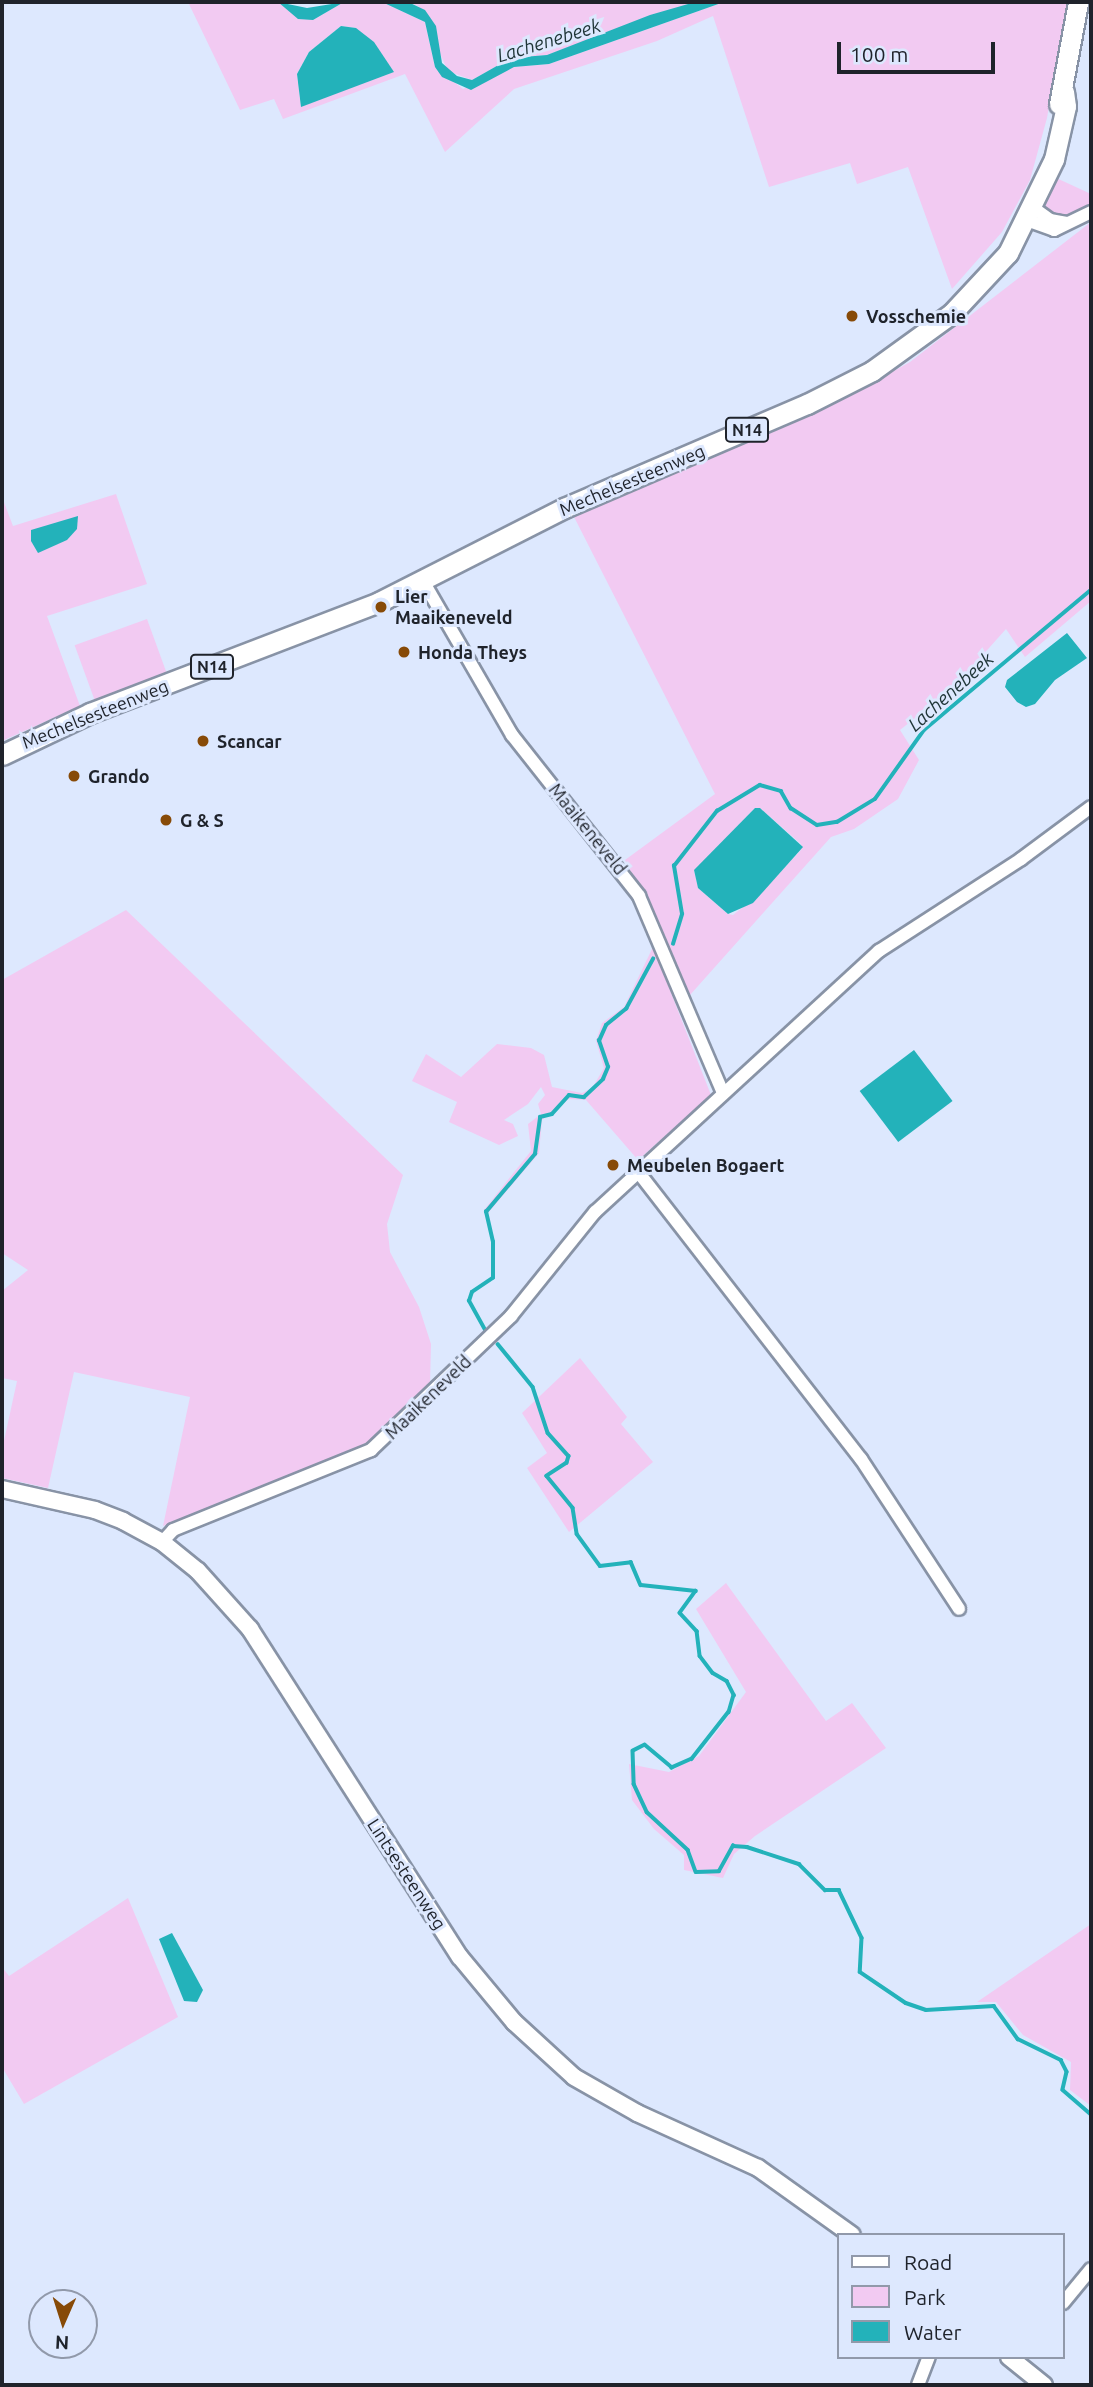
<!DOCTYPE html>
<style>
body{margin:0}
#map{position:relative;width:1093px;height:2387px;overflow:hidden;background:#dde8fe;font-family:Ubuntu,sans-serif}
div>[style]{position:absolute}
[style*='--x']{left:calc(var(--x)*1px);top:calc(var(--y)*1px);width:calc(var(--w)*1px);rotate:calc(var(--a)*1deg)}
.green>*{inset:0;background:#f2caf2;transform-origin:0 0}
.water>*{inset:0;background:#23b2ba;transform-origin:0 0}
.stream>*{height:3.5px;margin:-1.75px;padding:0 1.75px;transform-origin:1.75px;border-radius:1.75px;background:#23b2ba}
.roads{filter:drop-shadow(2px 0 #8893a6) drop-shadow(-2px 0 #8893a6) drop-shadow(0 2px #8893a6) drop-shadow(0 -2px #8893a6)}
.street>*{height:12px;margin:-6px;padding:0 6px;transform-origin:6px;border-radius:6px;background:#fff}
.secondary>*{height:16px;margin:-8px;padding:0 8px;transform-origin:8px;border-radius:8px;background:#fff}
.primary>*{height:19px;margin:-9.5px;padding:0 9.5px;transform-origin:9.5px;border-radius:9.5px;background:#fff}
.dots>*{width:19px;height:19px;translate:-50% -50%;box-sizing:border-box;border:4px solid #dde8fe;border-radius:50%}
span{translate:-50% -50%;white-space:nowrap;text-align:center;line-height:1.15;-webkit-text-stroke:6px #dde8fe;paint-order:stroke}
.shield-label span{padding:2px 5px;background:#dde8fe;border:2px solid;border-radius:5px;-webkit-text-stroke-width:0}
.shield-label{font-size:16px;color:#1f232b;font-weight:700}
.poi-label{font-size:18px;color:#1f232b;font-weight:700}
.left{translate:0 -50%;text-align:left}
.street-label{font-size:18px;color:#1f232b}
.water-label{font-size:19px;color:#1f3537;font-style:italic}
.frame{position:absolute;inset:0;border:4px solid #1f232b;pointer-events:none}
.legend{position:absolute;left:837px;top:2233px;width:228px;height:126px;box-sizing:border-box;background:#dde8fe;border:2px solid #9199aa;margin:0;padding:9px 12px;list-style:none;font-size:21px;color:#1f232b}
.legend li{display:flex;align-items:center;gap:14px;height:35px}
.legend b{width:35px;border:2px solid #9199aa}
.north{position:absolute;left:28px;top:2289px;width:70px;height:70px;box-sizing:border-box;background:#dde8fe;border:2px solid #9199aa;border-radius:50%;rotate:183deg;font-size:19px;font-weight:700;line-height:28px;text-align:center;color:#1f232b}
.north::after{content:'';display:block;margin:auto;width:24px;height:32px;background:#874a07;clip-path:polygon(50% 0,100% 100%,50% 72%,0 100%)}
.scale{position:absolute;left:837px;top:42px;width:158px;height:32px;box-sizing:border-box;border:4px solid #1f232b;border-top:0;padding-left:9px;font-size:21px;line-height:24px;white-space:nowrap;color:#1f232b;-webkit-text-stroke:5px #dde8fe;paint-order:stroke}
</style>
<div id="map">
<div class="green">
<div style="clip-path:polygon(evenodd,188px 2px,278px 2px,313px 20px,344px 2px,382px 2px,425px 22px,435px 67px,463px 89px,514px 67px,549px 64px,724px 2px,1067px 2px,1047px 118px,1030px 180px,1002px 232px,952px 289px,908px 167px,857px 184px,850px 163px,769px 187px,713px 16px,657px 41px,514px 89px,445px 152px,405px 74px,283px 119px,274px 99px,240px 110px,188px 2px,341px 26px,356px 28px,301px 107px,297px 74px,309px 52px,341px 26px)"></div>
<div style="clip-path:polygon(408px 2px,695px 2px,547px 55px,511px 58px,472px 80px,448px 71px,418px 6px)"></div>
<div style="clip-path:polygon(1052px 176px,1091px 194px,1091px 209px,1060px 220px,1045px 208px)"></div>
<div style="clip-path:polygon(evenodd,1091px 222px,1091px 601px,1025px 657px,1006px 629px,955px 686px,900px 730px,919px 760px,898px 799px,854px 829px,831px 837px,690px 995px,625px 860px,715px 794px,571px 511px,838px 402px,910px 362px,1091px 222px,755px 808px,760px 808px,801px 844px,801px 850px,761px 893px,733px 915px,728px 914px,698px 888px,694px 871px,755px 808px)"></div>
<div style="clip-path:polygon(116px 494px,147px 584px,47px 616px,80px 706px,2px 741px,2px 497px,13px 526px)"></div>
<div style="left:147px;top:619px;width:58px;height:77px;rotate:70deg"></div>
<div style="clip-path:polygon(126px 910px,403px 1175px,387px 1224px,390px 1252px,419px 1307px,431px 1344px,430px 1385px,373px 1439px,343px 1456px,163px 1526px,190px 1397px,74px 1372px,48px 1488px,2px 1478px,2px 1450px,17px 1381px,2px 1378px,2px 1291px,28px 1270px,2px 1253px,2px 980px)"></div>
<div style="clip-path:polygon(653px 947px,711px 1095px,638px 1160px,586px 1100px,569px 1099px,542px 1120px,539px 1153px,488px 1213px,484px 1210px,531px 1151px,528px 1124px,541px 1114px,538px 1104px,545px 1095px,541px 1087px,528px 1104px,504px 1120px,513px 1124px,518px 1136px,499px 1145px,449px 1122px,457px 1102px,412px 1081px,426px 1054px,461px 1077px,497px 1044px,531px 1048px,544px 1055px,552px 1087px,582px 1093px,592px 1088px,604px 1068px,596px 1041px,602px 1023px,624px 1007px)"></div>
<div style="clip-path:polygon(580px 1358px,627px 1417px,621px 1424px,653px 1462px,569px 1532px,527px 1468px,547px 1453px,522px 1413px)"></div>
<div style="clip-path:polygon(726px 1583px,826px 1721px,852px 1703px,886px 1748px,755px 1836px,734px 1854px,723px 1878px,684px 1870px,684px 1855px,654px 1829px,632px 1800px,629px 1764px,669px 1772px,699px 1756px,746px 1692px,696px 1609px)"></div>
<div style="clip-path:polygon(128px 1898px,178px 2017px,24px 2104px,2px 2067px,2px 1967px,9px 1976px)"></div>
<div style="clip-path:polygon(1091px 1924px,1091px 2106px,1070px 2090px,1071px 2062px,1023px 2035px,996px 2002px,977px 2002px)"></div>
</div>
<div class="water">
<div style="clip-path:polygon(278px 2px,307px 8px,344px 2px,313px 20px,298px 19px)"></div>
<div style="clip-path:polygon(382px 2px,408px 2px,425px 10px,436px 26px,442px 63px,457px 76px,472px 80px,511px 58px,547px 55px,650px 15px,695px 2px,724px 2px,549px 64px,514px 67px,471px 90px,442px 77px,435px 67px,425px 22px)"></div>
<div style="clip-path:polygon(341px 26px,356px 28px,374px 42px,394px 72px,301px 107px,297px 74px,309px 52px)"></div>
<div style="clip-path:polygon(78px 516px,77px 529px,67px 540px,38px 553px,31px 541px,31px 530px)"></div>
<div style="clip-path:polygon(1067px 633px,1087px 658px,1055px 680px,1035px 704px,1026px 707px,1017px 702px,1005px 687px,1007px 680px)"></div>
<div style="clip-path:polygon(755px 808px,760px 808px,803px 847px,753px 903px,728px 914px,698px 888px,694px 870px)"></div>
<div style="left:914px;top:1050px;width:64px;height:68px;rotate:53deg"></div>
<div style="clip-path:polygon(172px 1933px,203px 1990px,197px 2002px,184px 2001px,159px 1939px)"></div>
</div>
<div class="stream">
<div style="--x:673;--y:944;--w:31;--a:-73"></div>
<div style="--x:682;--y:914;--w:49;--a:-99.5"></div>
<div style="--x:674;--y:866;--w:70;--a:-52"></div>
<div style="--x:717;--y:811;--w:50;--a:-31.2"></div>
<div style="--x:760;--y:785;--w:22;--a:16"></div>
<div style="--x:781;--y:791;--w:20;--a:60"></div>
<div style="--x:791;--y:808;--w:31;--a:33"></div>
<div style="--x:817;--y:825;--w:20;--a:-9"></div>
<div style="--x:837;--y:822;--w:44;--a:-31.2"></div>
<div style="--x:875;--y:799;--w:85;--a:-54.6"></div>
<div style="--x:924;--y:730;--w:218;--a:-40"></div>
<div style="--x:485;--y:1330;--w:33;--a:-119"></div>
<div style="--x:469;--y:1301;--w:9;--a:-72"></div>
<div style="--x:472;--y:1292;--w:25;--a:-34"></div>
<div style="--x:493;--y:1278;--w:36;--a:-90"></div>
<div style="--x:493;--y:1242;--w:31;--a:-103"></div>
<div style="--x:486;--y:1212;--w:76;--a:-49.8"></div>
<div style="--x:535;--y:1154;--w:37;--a:-82"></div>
<div style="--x:540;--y:1117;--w:12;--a:-14"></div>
<div style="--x:552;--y:1114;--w:25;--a:-48"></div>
<div style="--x:569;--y:1095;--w:15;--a:8"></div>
<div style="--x:584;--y:1097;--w:26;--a:-43"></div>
<div style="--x:603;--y:1079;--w:13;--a:-67"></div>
<div style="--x:608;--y:1067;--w:28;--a:-109"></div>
<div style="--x:599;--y:1041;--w:17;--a:-66"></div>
<div style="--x:606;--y:1025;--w:26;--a:-39"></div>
<div style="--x:626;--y:1009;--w:57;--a:-61.6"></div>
<div style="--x:498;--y:1344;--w:55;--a:50.9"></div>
<div style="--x:533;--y:1387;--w:48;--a:71.9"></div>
<div style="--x:548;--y:1433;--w:31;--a:48"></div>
<div style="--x:569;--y:1456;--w:7;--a:106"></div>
<div style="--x:567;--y:1463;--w:24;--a:147"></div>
<div style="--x:547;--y:1476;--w:41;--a:50.9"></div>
<div style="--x:573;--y:1508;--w:26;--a:81"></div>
<div style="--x:577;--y:1534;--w:39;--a:54"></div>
<div style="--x:600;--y:1566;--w:31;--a:-7"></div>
<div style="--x:631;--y:1562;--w:25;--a:67"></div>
<div style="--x:641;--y:1585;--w:55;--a:6.2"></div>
<div style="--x:696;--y:1591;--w:27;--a:126"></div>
<div style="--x:680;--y:1613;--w:25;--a:47"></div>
<div style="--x:697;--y:1631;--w:25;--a:83"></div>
<div style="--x:700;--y:1656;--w:21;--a:53"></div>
<div style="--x:713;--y:1673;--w:16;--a:30"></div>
<div style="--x:727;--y:1681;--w:16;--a:63"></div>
<div style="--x:734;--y:1695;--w:18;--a:106"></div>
<div style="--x:729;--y:1712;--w:60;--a:128.2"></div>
<div style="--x:692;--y:1759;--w:22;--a:156"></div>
<div style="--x:672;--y:1768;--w:35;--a:-140"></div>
<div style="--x:645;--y:1745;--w:13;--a:153"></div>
<div style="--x:633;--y:1751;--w:33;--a:88"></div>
<div style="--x:634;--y:1784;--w:31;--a:65"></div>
<div style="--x:647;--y:1812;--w:56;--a:42.8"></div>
<div style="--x:688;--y:1850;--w:23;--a:70"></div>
<div style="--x:696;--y:1872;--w:23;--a:-2"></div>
<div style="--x:719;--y:1871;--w:29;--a:-61"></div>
<div style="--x:733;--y:1846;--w:14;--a:4"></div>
<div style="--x:747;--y:1847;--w:55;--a:18.1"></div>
<div style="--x:799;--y:1864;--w:37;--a:45"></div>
<div style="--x:825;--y:1890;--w:14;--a:0"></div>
<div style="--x:839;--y:1890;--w:53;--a:64.4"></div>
<div style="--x:862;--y:1938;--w:34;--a:93"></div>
<div style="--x:860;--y:1972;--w:55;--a:34"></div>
<div style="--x:906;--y:2003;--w:21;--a:19"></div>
<div style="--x:926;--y:2010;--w:68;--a:-3.4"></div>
<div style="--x:994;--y:2006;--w:41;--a:54"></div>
<div style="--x:1018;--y:2039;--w:48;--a:26"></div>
<div style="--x:1061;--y:2060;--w:13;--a:63"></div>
<div style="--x:1067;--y:2072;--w:18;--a:103"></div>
<div style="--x:1063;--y:2090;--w:37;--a:41"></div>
</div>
<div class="roads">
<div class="street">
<div style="--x:1031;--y:206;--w:24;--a:36"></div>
<div style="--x:1050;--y:220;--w:17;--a:10"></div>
<div style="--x:1024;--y:219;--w:32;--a:20"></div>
<div style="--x:1054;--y:230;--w:41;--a:-25.9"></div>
<div style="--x:423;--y:581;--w:178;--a:60"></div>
<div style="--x:512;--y:735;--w:205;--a:51.7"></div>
<div style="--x:639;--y:896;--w:214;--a:66.9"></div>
<div style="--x:639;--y:1173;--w:362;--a:52.2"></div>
<div style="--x:861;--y:1459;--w:179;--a:56.8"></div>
<div style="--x:162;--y:1542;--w:16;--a:-47"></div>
<div style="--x:173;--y:1530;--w:214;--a:-22"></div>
<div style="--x:371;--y:1450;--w:194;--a:-43.7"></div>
<div style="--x:511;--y:1316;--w:134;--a:-51.1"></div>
<div style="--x:595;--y:1212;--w:386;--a:-42.6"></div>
<div style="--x:879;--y:951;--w:169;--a:-32.9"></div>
<div style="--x:1021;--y:859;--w:87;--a:-36.6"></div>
<div style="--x:1063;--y:2303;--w:44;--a:-50.5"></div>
<div style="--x:918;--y:2385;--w:30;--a:-69"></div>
</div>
<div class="secondary">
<div style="--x:2;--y:1489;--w:95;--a:12.7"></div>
<div style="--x:95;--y:1510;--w:30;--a:21"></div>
<div style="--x:123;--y:1521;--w:44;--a:28.3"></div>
<div style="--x:162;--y:1542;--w:46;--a:38.9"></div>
<div style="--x:198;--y:1571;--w:78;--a:48.1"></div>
<div style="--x:250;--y:1629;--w:389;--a:57.4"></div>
<div style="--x:460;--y:1957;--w:85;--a:50.3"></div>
<div style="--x:514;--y:2022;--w:81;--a:42.5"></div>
<div style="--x:574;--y:2077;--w:73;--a:29.7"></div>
<div style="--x:637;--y:2113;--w:133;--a:24.4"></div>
<div style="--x:758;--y:2168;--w:115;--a:35.5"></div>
<div style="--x:1009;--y:2357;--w:45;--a:38.7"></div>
</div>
<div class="primary">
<div style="--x:1059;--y:104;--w:104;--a:-79.4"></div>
<div style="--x:2;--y:755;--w:98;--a:-25.5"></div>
<div style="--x:90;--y:713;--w:310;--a:-21"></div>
<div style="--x:379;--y:602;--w:208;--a:-26.9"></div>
<div style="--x:564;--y:508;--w:264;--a:-23.2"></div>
<div style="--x:807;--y:404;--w:73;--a:-26.9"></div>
<div style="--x:872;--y:371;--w:99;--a:-35.9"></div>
<div style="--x:952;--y:313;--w:82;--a:-47"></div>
<div style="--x:1008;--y:253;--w:105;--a:-63.9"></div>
<div style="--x:1054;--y:159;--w:54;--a:-77.2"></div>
<div style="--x:1066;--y:106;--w:14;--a:-98"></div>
</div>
</div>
<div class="dots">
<div style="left:852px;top:316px;background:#874a07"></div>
<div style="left:381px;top:607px;background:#874a07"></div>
<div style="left:404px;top:652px;background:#874a07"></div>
<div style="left:203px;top:741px;background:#874a07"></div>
<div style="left:74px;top:776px;background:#874a07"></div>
<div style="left:166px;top:820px;background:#874a07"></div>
<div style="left:613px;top:1165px;background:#874a07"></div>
</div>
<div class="shield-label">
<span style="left:747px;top:430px">N14</span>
<span style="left:212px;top:667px">N14</span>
</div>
<div class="poi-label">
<span class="left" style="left:866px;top:316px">Vosschemie</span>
<span class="left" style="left:395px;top:607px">Lier<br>Maaikeneveld</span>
<span class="left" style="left:418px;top:652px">Honda Theys</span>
<span class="left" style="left:217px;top:741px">Scancar</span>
<span class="left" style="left:88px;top:776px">Grando</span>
<span class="left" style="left:180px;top:820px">G &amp; S</span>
<span class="left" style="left:627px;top:1165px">Meubelen Bogaert</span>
</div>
<div class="street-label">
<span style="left:632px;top:480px;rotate:-23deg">Mechelsesteenweg</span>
<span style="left:95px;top:714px;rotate:-22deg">Mechelsesteenweg</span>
<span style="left:588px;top:829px;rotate:51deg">Maaikeneveld</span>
<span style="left:428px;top:1397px;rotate:-44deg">Maaikeneveld</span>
<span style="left:407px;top:1874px;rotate:57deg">Lintsesteenweg</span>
</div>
<div class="water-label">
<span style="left:549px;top:41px;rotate:-17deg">Lachenebeek</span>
<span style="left:951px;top:692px;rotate:-42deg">Lachenebeek</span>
</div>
<div class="frame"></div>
<ul class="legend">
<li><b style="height:9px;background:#fff"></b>Road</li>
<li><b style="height:19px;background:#f2caf2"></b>Park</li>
<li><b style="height:19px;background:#23b2ba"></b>Water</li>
</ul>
<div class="north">N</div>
<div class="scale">100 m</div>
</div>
